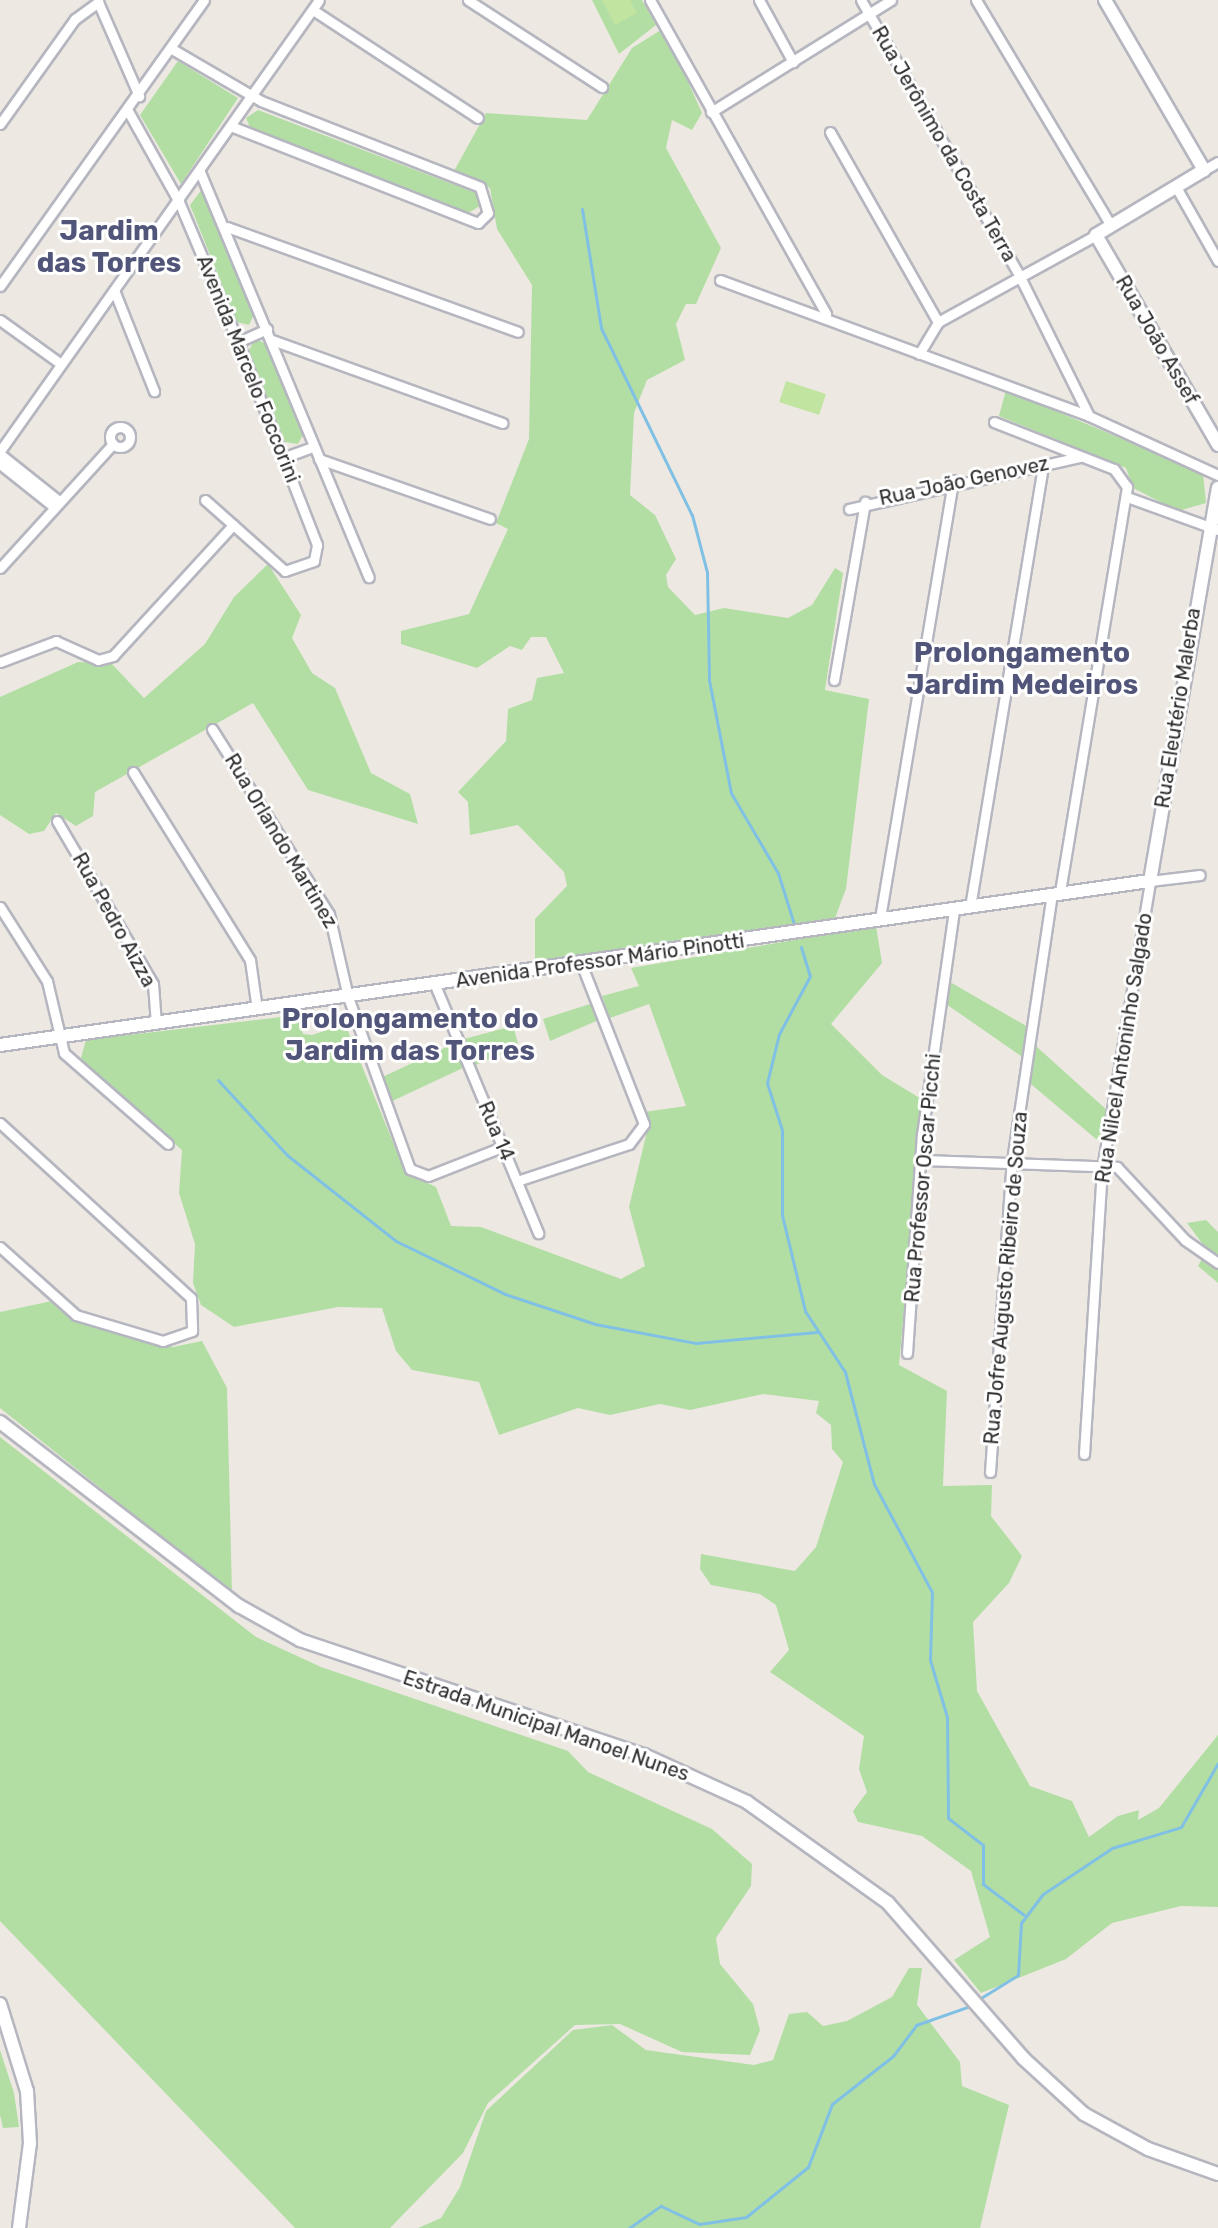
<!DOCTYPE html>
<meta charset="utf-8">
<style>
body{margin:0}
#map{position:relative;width:1218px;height:2228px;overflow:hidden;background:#ede9e2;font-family:Rubik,sans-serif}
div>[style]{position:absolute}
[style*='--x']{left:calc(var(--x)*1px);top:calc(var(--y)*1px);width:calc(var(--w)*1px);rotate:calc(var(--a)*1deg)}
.green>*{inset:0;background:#b2dea4;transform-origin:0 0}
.pitch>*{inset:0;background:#c1e4a1;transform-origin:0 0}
.stream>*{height:3px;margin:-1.5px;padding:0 1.5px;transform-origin:1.5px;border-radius:1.5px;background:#80c0e4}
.roads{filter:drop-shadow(2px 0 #b5b6bf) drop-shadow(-2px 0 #b5b6bf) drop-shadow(0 2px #b5b6bf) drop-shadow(0 -2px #b5b6bf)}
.street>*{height:9px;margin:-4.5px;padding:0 4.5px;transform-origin:4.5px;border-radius:4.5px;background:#fff}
.street>.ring{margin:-4.5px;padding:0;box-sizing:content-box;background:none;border:9px solid #fff;border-radius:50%}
.secondary>*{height:12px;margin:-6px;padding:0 6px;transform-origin:6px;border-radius:6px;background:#fff}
span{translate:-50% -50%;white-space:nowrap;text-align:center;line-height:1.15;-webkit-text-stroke:6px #fff;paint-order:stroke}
.street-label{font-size:20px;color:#2d2d2d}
.district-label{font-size:28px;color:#51557a;font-weight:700}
</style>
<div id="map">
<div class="green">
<div style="clip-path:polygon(592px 0,642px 0,656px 25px,619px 54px)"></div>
<div style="clip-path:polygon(664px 28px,702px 113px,692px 130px,672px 120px,666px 148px,721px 248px,696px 304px,686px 304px,676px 324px,685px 360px,647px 380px,634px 413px,630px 495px,655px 515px,676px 559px,666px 575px,668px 587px,695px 615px,724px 608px,788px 618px,812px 605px,835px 568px,843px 573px,825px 690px,869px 699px,846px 889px,835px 918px,535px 963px,535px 919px,567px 886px,564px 872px,518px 825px,470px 835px,468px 802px,458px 792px,506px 741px,508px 709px,532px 700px,537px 678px,564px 673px,546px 637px,531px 637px,522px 650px,510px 646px,477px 668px,401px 644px,401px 631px,469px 614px,508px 529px,496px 523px,529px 439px,532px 285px,497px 229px,490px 188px,454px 171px,486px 113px,587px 120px,632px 48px)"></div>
<div style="clip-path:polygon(178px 61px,238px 98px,181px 184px,140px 115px)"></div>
<div style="clip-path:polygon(258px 110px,476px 193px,480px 206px,468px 213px,251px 130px,246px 118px)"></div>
<div style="clip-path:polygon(203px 188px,255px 312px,249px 325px,237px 322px,190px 205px)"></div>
<div style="clip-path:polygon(255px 339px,267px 344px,303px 435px,298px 444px,285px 442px,248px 352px)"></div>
<div style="clip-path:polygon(1006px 390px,1203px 473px,1206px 503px,1178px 511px,1133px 488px,1126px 468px,999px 416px)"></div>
<div style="clip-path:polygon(268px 564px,301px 615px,292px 638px,312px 673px,335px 688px,371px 773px,410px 794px,418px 824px,308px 790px,253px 703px,95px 792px,93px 816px,76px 826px,56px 813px,44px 831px,29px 834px,0 815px,0 697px,78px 662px,111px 663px,144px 698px,205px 644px,234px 597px)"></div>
<div style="clip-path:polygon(876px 926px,882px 963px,831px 1024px,882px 1075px,923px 1100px,899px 1365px,947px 1391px,943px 1486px,992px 1485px,991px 1516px,1022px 1556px,1009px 1583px,973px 1622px,977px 1691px,1030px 1786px,1072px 1801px,1089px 1837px,1118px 1816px,1139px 1810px,1138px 1820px,1159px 1808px,1218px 1735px,1218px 1907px,1181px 1906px,1112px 1923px,1066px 1959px,981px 1993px,954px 1960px,990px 1937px,971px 1871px,922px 1836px,858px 1822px,853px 1811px,867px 1792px,859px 1769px,864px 1736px,770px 1672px,789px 1650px,776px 1605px,760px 1594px,711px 1585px,700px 1569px,701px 1554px,795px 1571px,816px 1547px,843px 1462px,832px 1449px,831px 1425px,816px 1413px,819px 1401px,763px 1394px,690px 1410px,660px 1404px,610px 1415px,578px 1408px,499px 1435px,479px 1382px,412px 1370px,396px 1351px,382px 1308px,338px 1307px,234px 1327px,201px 1305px,193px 1283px,195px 1244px,179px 1193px,182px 1150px,80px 1061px,86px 1040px,298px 1015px,303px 1034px,312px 1035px,345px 1024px,405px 1172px,436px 1187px,451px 1226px,481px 1227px,621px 1279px,645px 1266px,629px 1207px,648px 1127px,644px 1112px,686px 1106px,649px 1004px,610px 1018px,602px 996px,639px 986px,631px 968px)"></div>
<div style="clip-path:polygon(950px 982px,1028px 1027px,1037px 1047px,1108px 1111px,1102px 1144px,1026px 1080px,1021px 1056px,946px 1004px)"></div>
<div style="clip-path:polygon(593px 1003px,601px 1019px,550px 1041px,543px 1019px)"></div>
<div style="clip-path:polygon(513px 1026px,519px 1047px,473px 1066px,464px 1039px)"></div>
<div style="left:453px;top:1044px;width:26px;height:79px;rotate:65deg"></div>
<div style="clip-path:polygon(1206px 1220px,1218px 1232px,1218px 1283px,1198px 1266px,1207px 1250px,1187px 1223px)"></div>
<div style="clip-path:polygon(52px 1301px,75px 1320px,173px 1347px,202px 1341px,227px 1388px,232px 1593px,0 1408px,0 1312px)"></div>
<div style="clip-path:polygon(0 1437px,256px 1637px,321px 1667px,568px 1751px,588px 1772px,712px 1829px,752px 1864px,751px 1886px,716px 1938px,720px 1964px,753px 2004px,760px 2030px,750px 2055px,682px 2052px,620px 2024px,575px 2025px,488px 2103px,463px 2153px,390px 2228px,295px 2228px,0 1921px)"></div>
<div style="clip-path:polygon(909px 1968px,922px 1968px,917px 2005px,960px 2062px,962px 2086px,1009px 2105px,980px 2228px,418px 2228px,441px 2218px,460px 2187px,486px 2111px,573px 2030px,612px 2025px,646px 2050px,754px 2065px,773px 2060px,789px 2014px,807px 2012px,823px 2026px,847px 2021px,892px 1997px)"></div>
<div style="clip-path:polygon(0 2050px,14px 2093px,19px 2127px,3px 2128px,0 2115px)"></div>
</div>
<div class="pitch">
<div style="clip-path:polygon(602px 0,630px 0,637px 13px,615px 25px)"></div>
<div style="left:786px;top:381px;width:42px;height:22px;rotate:18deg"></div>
</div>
<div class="stream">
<div style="--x:582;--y:209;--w:121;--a:80.9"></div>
<div style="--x:601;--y:328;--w:208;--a:64.1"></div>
<div style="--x:692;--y:515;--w:59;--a:75.3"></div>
<div style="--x:707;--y:572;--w:108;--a:88.9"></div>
<div style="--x:709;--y:680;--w:115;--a:79"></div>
<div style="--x:731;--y:793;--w:93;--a:59.6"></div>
<div style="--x:778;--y:873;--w:53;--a:72.6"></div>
<div style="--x:801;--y:947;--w:30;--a:73"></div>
<div style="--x:810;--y:976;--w:66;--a:118.1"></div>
<div style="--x:779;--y:1034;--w:50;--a:103.8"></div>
<div style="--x:767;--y:1083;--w:49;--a:72.3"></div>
<div style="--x:782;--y:1130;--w:85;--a:90"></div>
<div style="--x:782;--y:1215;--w:99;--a:76.5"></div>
<div style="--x:805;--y:1311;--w:73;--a:56.7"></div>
<div style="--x:845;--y:1372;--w:116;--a:75.5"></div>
<div style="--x:874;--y:1484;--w:123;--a:61.8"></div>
<div style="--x:932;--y:1592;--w:68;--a:91.7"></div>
<div style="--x:930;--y:1660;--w:59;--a:73.4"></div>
<div style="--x:947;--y:1717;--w:101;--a:89.4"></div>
<div style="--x:948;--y:1818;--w:44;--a:37.6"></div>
<div style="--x:983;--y:1845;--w:39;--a:90"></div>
<div style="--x:983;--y:1884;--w:51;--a:37.1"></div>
<div style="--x:218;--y:1080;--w:102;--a:47.4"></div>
<div style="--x:287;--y:1155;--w:139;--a:38.3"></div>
<div style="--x:396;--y:1241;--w:121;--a:25.9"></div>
<div style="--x:505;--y:1294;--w:95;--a:18.4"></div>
<div style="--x:595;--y:1324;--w:103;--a:10.7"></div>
<div style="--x:696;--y:1343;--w:121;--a:-5.2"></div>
<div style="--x:976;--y:2001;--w:49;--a:-31.8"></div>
<div style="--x:1018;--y:1975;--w:52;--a:-86.7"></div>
<div style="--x:1021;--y:1923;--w:36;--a:-53"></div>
<div style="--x:1043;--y:1894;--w:83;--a:-33.7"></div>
<div style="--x:1112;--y:1848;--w:72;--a:-16.9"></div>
<div style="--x:1181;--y:1827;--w:74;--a:-60"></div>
<div style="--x:629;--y:2228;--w:39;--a:-35"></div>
<div style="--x:661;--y:2206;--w:42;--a:25.3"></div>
<div style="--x:699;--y:2224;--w:48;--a:-8.5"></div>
<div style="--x:746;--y:2217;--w:80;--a:-38.9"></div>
<div style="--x:808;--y:2167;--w:67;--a:-69.1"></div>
<div style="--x:832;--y:2104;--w:78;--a:-38.2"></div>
<div style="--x:893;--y:2056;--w:39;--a:-53"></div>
<div style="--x:916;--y:2025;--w:57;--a:-19.4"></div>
</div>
<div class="roads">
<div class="street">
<div style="--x:468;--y:0;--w:160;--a:33"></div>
<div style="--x:650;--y:0;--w:360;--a:60.7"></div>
<div style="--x:759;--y:0;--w:71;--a:61.3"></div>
<div style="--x:861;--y:0;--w:319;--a:60.1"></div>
<div style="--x:1020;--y:277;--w:155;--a:63.6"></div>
<div style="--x:976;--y:0;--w:261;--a:59.1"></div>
<div style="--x:98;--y:2;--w:103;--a:66.4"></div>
<div style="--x:313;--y:10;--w:197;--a:33.2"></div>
<div style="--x:172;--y:49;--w:103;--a:30.3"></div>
<div style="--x:261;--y:101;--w:235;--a:21.4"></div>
<div style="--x:480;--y:187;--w:27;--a:73"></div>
<div style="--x:488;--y:213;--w:14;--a:135"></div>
<div style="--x:478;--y:223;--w:263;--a:-158.6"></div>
<div style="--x:128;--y:111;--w:104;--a:60.7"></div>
<div style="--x:179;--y:202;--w:152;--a:67.1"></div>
<div style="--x:238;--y:342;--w:218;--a:68.7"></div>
<div style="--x:317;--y:545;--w:16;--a:101"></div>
<div style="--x:314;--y:561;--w:31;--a:161"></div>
<div style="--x:285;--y:571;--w:107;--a:-138.4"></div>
<div style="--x:711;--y:112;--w:212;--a:-31.9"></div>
<div style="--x:0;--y:124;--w:129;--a:-54.5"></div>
<div style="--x:75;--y:19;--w:29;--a:-36"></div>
<div style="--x:830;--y:132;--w:219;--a:60.4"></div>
<div style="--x:1204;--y:170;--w:16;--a:-30"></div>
<div style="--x:200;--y:172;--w:439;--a:67.4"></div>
<div style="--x:1176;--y:187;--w:85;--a:60.4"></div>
<div style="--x:227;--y:227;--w:309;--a:19.8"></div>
<div style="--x:720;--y:280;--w:393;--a:20.2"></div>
<div style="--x:1089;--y:416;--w:142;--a:24.6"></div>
<div style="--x:0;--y:286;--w:351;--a:-54.5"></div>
<div style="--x:114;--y:290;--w:109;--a:68.4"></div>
<div style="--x:0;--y:320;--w:75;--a:35.8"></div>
<div style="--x:272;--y:340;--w:245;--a:19.8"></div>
<div style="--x:238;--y:342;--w:32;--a:-24"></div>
<div style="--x:919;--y:354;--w:37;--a:-59"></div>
<div style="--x:938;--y:322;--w:180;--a:-28.8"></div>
<div style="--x:994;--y:422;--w:129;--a:21.4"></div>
<div style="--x:1114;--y:469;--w:22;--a:54"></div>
<div style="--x:1127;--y:487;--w:411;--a:99.4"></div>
<div class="ring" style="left:110px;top:427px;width:11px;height:11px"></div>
<div style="--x:0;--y:451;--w:552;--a:-54.73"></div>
<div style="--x:0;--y:454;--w:75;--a:38.5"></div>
<div style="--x:285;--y:457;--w:30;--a:-20"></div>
<div style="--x:319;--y:459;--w:181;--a:19.3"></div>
<div style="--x:0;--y:464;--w:69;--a:38.5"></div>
<div style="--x:1127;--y:497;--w:97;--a:19.9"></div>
<div style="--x:849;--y:509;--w:236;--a:-12.7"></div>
<div style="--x:0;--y:568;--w:168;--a:-47.7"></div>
<div style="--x:0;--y:662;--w:60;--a:-20.6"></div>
<div style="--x:56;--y:641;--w:46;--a:24.3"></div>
<div style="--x:98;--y:660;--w:16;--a:-15"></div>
<div style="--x:113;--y:656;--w:178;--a:-47.5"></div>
<div style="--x:834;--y:680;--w:181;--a:-80.1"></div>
<div style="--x:212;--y:729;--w:219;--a:57.7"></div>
<div style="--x:329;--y:914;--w:85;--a:77.1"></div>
<div style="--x:348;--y:997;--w:183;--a:70.2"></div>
<div style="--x:410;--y:1169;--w:19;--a:21"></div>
<div style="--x:428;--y:1176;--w:79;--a:-21.4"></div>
<div style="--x:133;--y:772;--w:221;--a:58.1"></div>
<div style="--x:250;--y:960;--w:49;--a:81.9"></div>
<div style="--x:57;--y:821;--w:189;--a:59.5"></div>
<div style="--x:153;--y:984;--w:40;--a:85.7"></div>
<div style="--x:0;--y:907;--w:88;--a:57.6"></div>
<div style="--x:47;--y:981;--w:74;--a:76.7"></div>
<div style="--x:64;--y:1053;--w:138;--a:41.2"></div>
<div style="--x:970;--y:907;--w:449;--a:-80.6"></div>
<div style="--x:880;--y:918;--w:444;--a:-80.5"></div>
<div style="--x:435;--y:985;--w:269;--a:67.4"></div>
<div style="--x:0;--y:1123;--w:259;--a:42.5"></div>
<div style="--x:191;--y:1298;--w:33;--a:88"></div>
<div style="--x:192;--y:1331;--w:31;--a:161"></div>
<div style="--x:163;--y:1341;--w:91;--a:-163.4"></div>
<div style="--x:76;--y:1315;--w:102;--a:-138.2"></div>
<div style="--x:921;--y:1160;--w:196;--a:2"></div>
<div style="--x:1117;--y:1167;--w:100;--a:47"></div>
<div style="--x:1185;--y:1240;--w:40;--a:34.9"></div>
<div style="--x:517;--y:1181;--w:118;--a:-18.3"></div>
<div style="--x:629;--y:1144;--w:25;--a:-53"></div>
<div style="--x:644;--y:1124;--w:170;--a:-111.4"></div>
<div style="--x:907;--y:1353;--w:219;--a:-86.1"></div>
<div style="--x:922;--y:1135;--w:228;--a:-81.9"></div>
<div style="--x:1084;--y:1454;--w:286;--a:-86.4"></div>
<div style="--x:1102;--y:1169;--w:292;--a:-80.5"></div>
<div style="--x:1150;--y:881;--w:50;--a:-6.8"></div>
<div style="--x:990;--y:1472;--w:312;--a:-86"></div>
<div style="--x:1012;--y:1161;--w:270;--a:-81.5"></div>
</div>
<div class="secondary">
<div style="--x:1105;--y:0;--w:197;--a:59.8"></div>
<div style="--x:1204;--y:170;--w:126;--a:149"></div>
<div style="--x:1096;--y:235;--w:243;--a:59.8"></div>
<div style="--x:0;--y:1045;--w:1162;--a:-8.12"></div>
<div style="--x:1150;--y:881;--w:399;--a:-80.2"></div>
<div style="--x:0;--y:1422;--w:302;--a:37.6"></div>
<div style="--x:239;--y:1606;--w:70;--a:29.1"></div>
<div style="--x:300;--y:1640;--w:363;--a:18.5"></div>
<div style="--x:644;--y:1755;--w:113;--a:24.5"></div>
<div style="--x:747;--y:1802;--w:173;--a:35.6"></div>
<div style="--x:888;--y:1903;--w:206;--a:48.9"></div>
<div style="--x:1023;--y:2058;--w:83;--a:42.6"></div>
<div style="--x:1084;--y:2114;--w:73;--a:28.7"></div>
<div style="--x:1148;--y:2149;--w:74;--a:19.7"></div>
<div style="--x:0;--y:2004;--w:91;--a:72.8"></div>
<div style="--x:27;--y:2091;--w:52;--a:86.7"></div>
<div style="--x:30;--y:2143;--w:86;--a:97.4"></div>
</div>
</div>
<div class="street-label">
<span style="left:944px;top:144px;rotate:60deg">Rua Jerônimo da Costa Terra</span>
<span style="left:1157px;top:340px;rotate:60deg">Rua João Assef</span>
<span style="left:248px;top:369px;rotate:68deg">Avenida Marcelo Foccorini</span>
<span style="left:964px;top:481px;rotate:-12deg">Rua João Genovez</span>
<span style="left:1178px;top:708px;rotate:-81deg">Rua Eleutério Malerba</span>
<span style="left:281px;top:841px;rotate:59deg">Rua Orlando Martinez</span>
<span style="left:114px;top:920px;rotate:61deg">Rua Pedro Aizza</span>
<span style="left:600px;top:961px;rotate:-8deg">Avenida Professor Mário Pinotti</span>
<span style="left:1124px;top:1048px;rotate:-81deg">Rua Nilcel Antoninho Salgado</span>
<span style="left:496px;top:1131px;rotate:67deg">Rua 14</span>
<span style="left:923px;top:1178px;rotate:-85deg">Rua Professor Oscar Picchi</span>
<span style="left:1006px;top:1278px;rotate:-85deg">Rua Jofre Augusto Ribeiro de Souza</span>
<span style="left:546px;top:1726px;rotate:19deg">Estrada Municipal Manoel Nunes</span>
</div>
<div class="district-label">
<span style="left:109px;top:247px">Jardim<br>das Torres</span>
<span style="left:1022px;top:669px">Prolongamento<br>Jardim Medeiros</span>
<span style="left:410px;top:1035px">Prolongamento do<br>Jardim das Torres</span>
</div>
</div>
